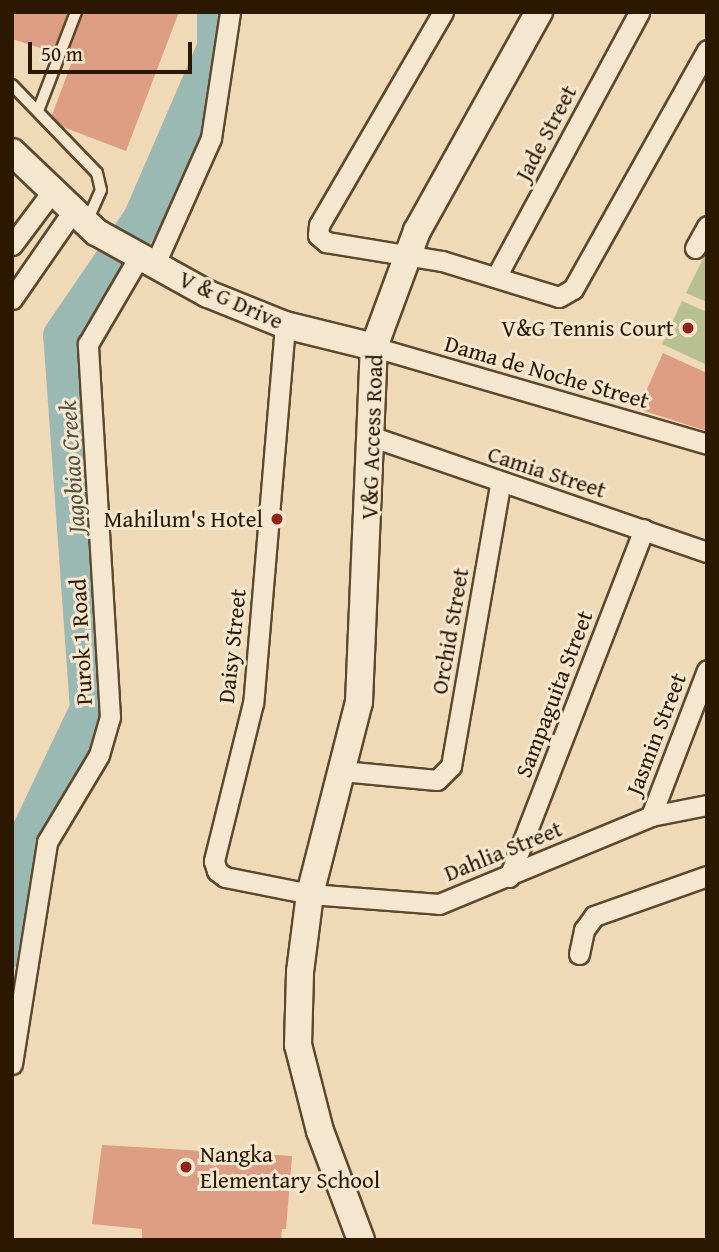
<!DOCTYPE html>
<style>
body{margin:0}
#map{position:relative;width:719px;height:1252px;overflow:hidden;background:#efd9b6;font-family:"Gentium Book Plus",serif}
div>[style]{position:absolute}
[style*='--x']{left:calc(var(--x)*1px);top:calc(var(--y)*1px);width:calc(var(--w)*1px);rotate:calc(var(--a)*1deg)}
.green>*{inset:0;background:#b7c090}
.river>*{height:40px;margin:-20px;padding:0 20px;transform-origin:20px;border-radius:20px;background:#9ab9b3}
.building>*{inset:0;background:#dd9d82}
.roads{filter:drop-shadow(2px 0 #5d482e) drop-shadow(-2px 0 #5d482e) drop-shadow(0 2px #5d482e) drop-shadow(0 -2px #5d482e)}
.lane>*{height:10px;margin:-5px;padding:0 5px;transform-origin:5px;border-radius:5px;background:#f5e6d0}
.street>*{height:19px;margin:-9.5px;padding:0 9.5px;transform-origin:9.5px;border-radius:9.5px;background:#f5e6d0}
.secondary>*{height:26px;margin:-13px;padding:0 13px;transform-origin:13px;border-radius:13px;background:#f5e6d0}
.dots>*{width:19px;height:19px;translate:-50% -50%;box-sizing:border-box;border:4px solid #f5e6d0;border-radius:50%}
span{translate:-50% -50%;white-space:nowrap;text-align:center;line-height:1.15;-webkit-text-stroke:6px #f5e6d0;paint-order:stroke}
.street-label{font-size:23px;color:#2c1800}
.poi-label{font-size:23px;color:#2c1800}
.right{translate:-100% -50%;text-align:right}
.left{translate:0 -50%;text-align:left}
.water-label{font-size:24px;color:#52503f;font-style:italic}
.frame{position:absolute;inset:0;border:14px solid #2c1800;pointer-events:none}
.scale{position:absolute;left:28px;top:42px;width:164px;height:32px;box-sizing:border-box;border:4px solid #2c1800;border-top:0;padding-left:9px;font-size:21px;line-height:24px;white-space:nowrap;color:#2c1800;-webkit-text-stroke:5px #f5e6d0;paint-order:stroke}
</style>
<div id="map">
<div class="green">
<div style="clip-path:polygon(707px 251px,707px 302px,686px 293px)"></div>
<div style="clip-path:polygon(682px 301px,707px 312px,707px 365px,662px 344px)"></div>
</div>
<div class="river">
<div style="--x:12;--y:947;--w:118;--a:-80.2"></div>
<div style="--x:32;--y:831;--w:135;--a:-64.6"></div>
<div style="--x:90;--y:709;--w:374;--a:-94.1"></div>
<div style="--x:63;--y:336;--w:142;--a:-55.6"></div>
<div style="--x:143;--y:219;--w:186;--a:-66.6"></div>
<div style="--x:217;--y:48;--w:36;--a:-90"></div>
</div>
<div class="building">
<div style="clip-path:polygon(12px 12px,68px 12px,53px 52px,12px 39px)"></div>
<div style="clip-path:polygon(83px 12px,179px 12px,126px 151px,63px 127px,52px 115px,73px 59px,67px 57px)"></div>
<div style="clip-path:polygon(663px 353px,707px 373px,707px 431px,638px 409px)"></div>
<div style="clip-path:polygon(102px 1145px,292px 1156px,286px 1229px,282px 1229px,281px 1240px,142px 1240px,142px 1229px,92px 1224px)"></div>
</div>
<div class="roads">
<div class="lane">
<div style="--x:12;--y:85;--w:122;--a:46"></div>
<div style="--x:97;--y:173;--w:17;--a:77"></div>
<div style="--x:101;--y:190;--w:34;--a:114"></div>
<div style="--x:38;--y:111;--w:106;--a:-69"></div>
</div>
<div class="street">
<div style="--x:443;--y:12;--w:246;--a:120.2"></div>
<div style="--x:319;--y:225;--w:10;--a:96"></div>
<div style="--x:318;--y:235;--w:11;--a:41"></div>
<div style="--x:326;--y:242;--w:118;--a:9.3"></div>
<div style="--x:442;--y:261;--w:122;--a:17.1"></div>
<div style="--x:559;--y:297;--w:16;--a:-30"></div>
<div style="--x:573;--y:289;--w:274;--a:-60.7"></div>
<div style="--x:12;--y:245;--w:65;--a:-53.1"></div>
<div style="--x:695;--y:248;--w:25;--a:-61"></div>
<div style="--x:155;--y:264;--w:138;--a:-66"></div>
<div style="--x:211;--y:138;--w:127;--a:-81.4"></div>
<div style="--x:496;--y:277;--w:301;--a:-61.6"></div>
<div style="--x:12;--y:299;--w:107;--a:-55.3"></div>
<div style="--x:285;--y:325;--w:379;--a:94.8"></div>
<div style="--x:253;--y:703;--w:163;--a:103.9"></div>
<div style="--x:214;--y:861;--w:10;--a:73"></div>
<div style="--x:217;--y:871;--w:10;--a:37"></div>
<div style="--x:225;--y:877;--w:87;--a:11.3"></div>
<div style="--x:310;--y:894;--w:129;--a:4.4"></div>
<div style="--x:439;--y:904;--w:230;--a:-22.5"></div>
<div style="--x:651;--y:816;--w:57;--a:-11.1"></div>
<div style="--x:374;--y:347;--w:347;--a:16.2"></div>
<div style="--x:373;--y:437;--w:353;--a:19"></div>
<div style="--x:342;--y:771;--w:95;--a:5.4"></div>
<div style="--x:437;--y:780;--w:20;--a:-45"></div>
<div style="--x:451;--y:766;--w:286;--a:-80.1"></div>
<div style="--x:651;--y:816;--w:156;--a:-69"></div>
<div style="--x:509;--y:877;--w:373;--a:-68.8"></div>
<div style="--x:579;--y:954;--w:25;--a:-78"></div>
<div style="--x:584;--y:930;--w:17;--a:-54"></div>
<div style="--x:594;--y:916;--w:120;--a:-19.5"></div>
<div style="--x:12;--y:1064;--w:225;--a:-81"></div>
<div style="--x:47;--y:842;--w:101;--a:-59.1"></div>
<div style="--x:99;--y:755;--w:40;--a:-74"></div>
<div style="--x:110;--y:717;--w:374;--a:-93.4"></div>
<div style="--x:88;--y:344;--w:103;--a:-59.7"></div>
</div>
<div class="secondary">
<div style="--x:12;--y:152;--w:116;--a:43.6"></div>
<div style="--x:96;--y:232;--w:128;--a:29"></div>
<div style="--x:208;--y:294;--w:83;--a:21.9"></div>
<div style="--x:285;--y:325;--w:92;--a:13.9"></div>
<div style="--x:361;--y:1240;--w:116;--a:-110.6"></div>
<div style="--x:320;--y:1131;--w:89;--a:-104.3"></div>
<div style="--x:298;--y:1045;--w:73;--a:-88.4"></div>
<div style="--x:300;--y:972;--w:79;--a:-82.7"></div>
<div style="--x:310;--y:894;--w:198;--a:-75.7"></div>
<div style="--x:359;--y:702;--w:355;--a:-87.6"></div>
<div style="--x:374;--y:347;--w:124;--a:-69.7"></div>
<div style="--x:417;--y:231;--w:251;--a:-60.9"></div>
</div>
</div>
<div class="dots">
<div style="left:688px;top:328px;background:#8f2418"></div>
<div style="left:277px;top:519px;background:#8f2418"></div>
<div style="left:186px;top:1167px;background:#8f2418"></div>
</div>
<div class="street-label">
<span style="left:546px;top:133px;rotate:-62deg">Jade Street</span>
<span style="left:231px;top:300px;rotate:24deg">V &amp; G Drive</span>
<span style="left:547px;top:372px;rotate:16deg">Dama de Noche Street</span>
<span style="left:372px;top:437px;rotate:-88deg">V&amp;G Access Road</span>
<span style="left:547px;top:472px;rotate:18deg">Camia Street</span>
<span style="left:450px;top:631px;rotate:-80deg">Orchid Street</span>
<span style="left:81px;top:642px;rotate:-93deg">Purok 1 Road</span>
<span style="left:232px;top:646px;rotate:-84deg">Daisy Street</span>
<span style="left:554px;top:694px;rotate:-69deg">Sampaguita Street</span>
<span style="left:656px;top:734px;rotate:-69deg">Jasmin Street</span>
<span style="left:503px;top:851px;rotate:-22deg">Dahlia Street</span>
</div>
<div class="poi-label">
<span class="right" style="left:674px;top:328px">V&amp;G Tennis Court</span>
<span class="right" style="left:263px;top:519px">Mahilum's Hotel</span>
<span class="left" style="left:200px;top:1167px">Nangka<br>Elementary School</span>
</div>
<div class="water-label">
<span style="left:72px;top:467px;rotate:-94deg">Jagobiao Creek</span>
</div>
<div class="frame"></div>
<div class="scale">50 m</div>
</div>
